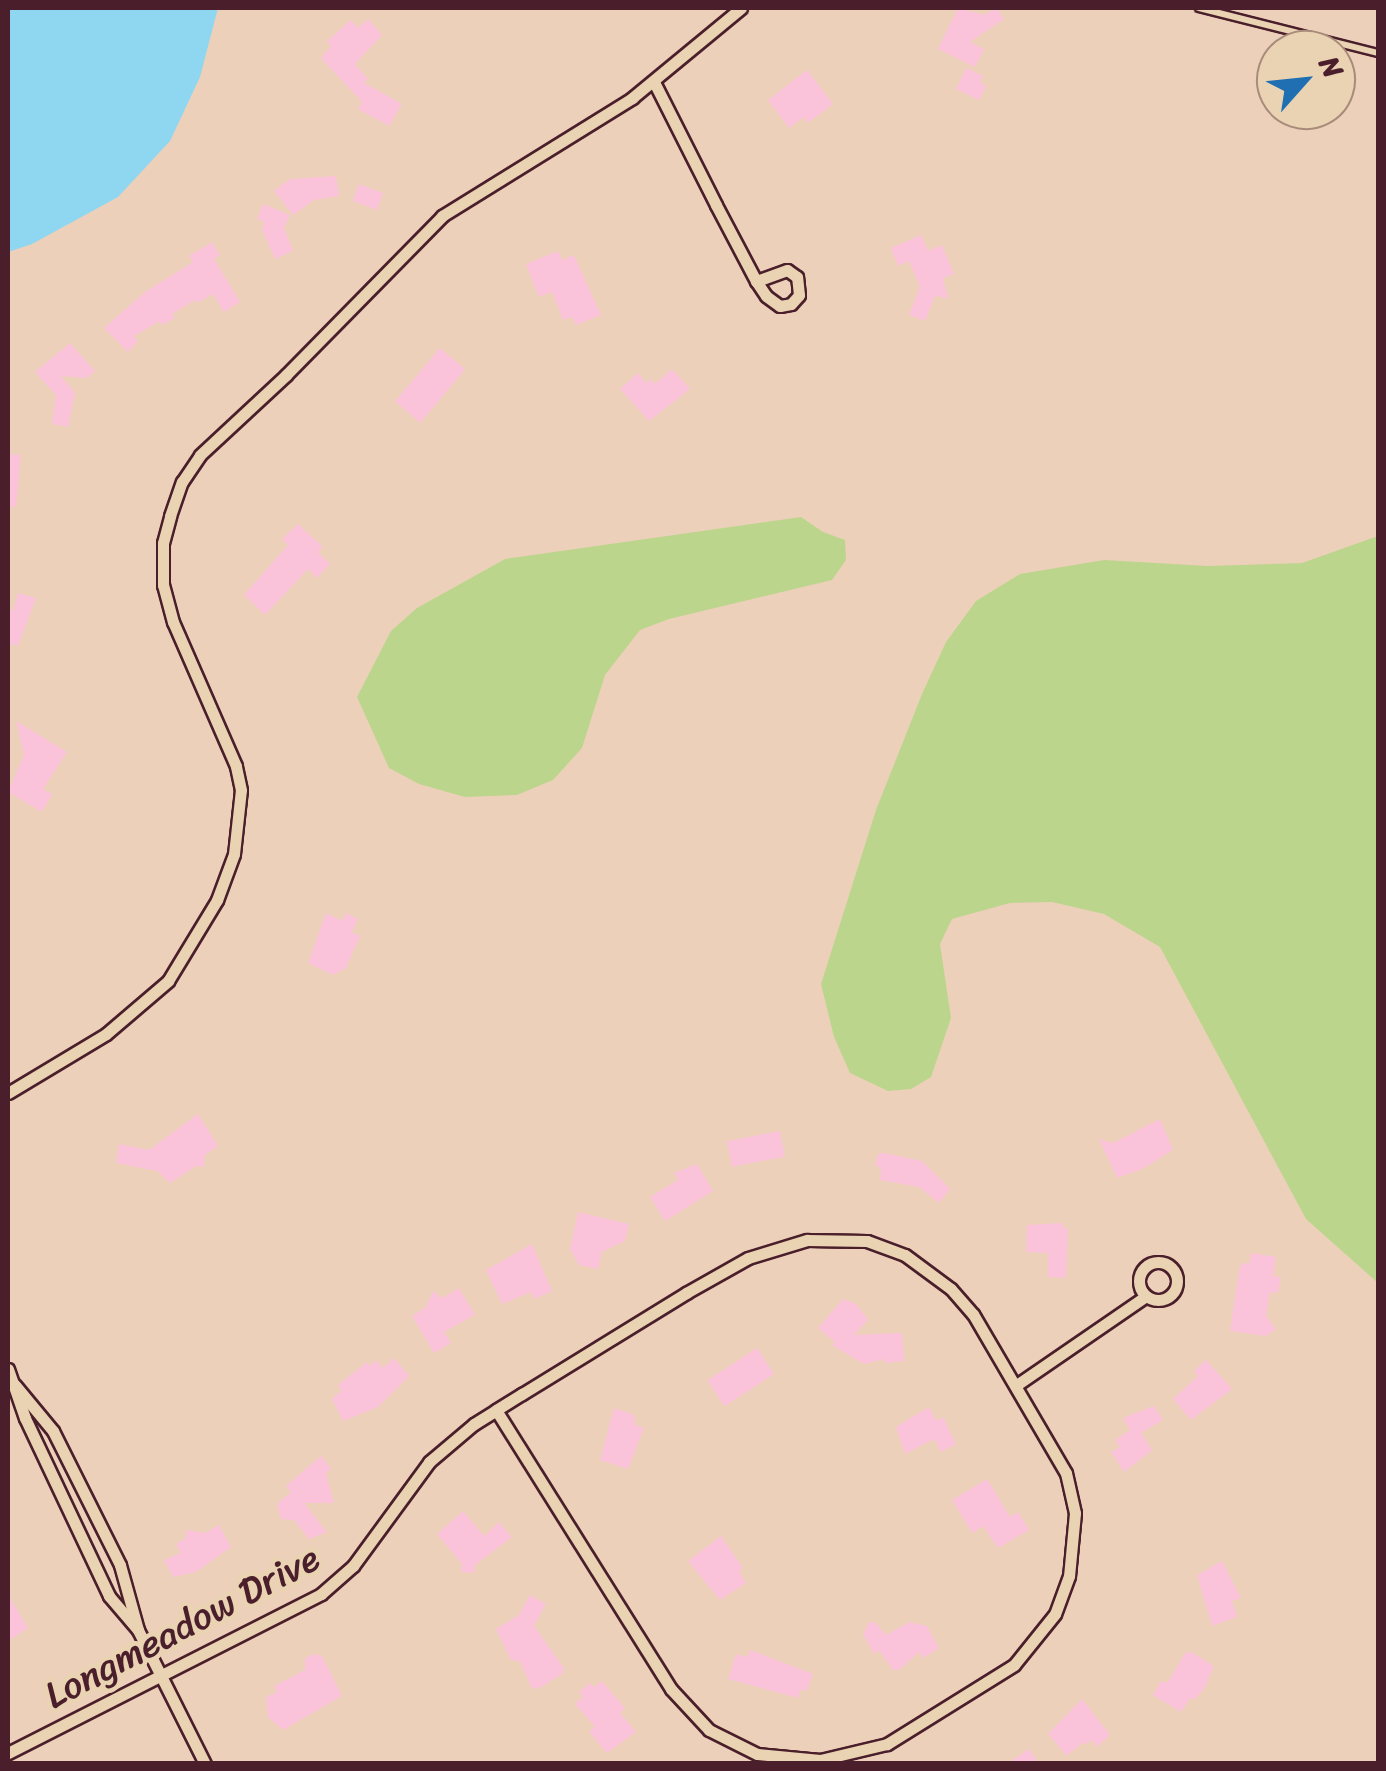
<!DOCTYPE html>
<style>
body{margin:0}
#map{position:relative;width:1386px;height:1771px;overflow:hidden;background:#edd0ba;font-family:Sriracha,sans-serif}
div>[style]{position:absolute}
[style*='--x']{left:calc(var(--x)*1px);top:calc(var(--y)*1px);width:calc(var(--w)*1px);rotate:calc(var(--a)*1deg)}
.green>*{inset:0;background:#bcd58c}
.water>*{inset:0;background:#8fd6f0}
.building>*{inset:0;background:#fbc3da;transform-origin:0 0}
.roads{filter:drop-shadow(2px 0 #4a1f2b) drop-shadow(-2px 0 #4a1f2b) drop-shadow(0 2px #4a1f2b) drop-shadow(0 -2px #4a1f2b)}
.lane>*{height:6px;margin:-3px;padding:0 3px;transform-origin:3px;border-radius:3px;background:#e9d3b2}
.street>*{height:11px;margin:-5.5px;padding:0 5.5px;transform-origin:5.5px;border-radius:5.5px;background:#e9d3b2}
.street>.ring{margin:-5.5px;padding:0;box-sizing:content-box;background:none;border:11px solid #e9d3b2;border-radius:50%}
span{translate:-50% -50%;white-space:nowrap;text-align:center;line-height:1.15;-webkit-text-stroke:9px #e9d3b2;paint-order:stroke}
.street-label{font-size:38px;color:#4a1f2b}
.frame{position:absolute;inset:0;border:10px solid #4a1f2b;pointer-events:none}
.north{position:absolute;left:1256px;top:30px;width:100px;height:100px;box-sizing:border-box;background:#e9d3b2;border:2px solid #a98b7c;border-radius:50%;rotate:63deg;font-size:28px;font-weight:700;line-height:40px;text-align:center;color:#4a1f2b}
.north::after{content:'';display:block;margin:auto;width:35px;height:45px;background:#1f6fb2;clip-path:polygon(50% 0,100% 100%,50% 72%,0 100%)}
</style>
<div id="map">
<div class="green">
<div style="clip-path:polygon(801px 517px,823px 532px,845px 540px,846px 560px,832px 580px,669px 619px,640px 630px,605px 675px,582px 748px,553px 780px,517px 795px,465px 797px,419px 784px,389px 768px,357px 697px,391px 631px,417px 608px,505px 559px)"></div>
<div style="clip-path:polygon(1378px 536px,1378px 1283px,1306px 1219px,1160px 947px,1104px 914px,1052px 902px,1010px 903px,952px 919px,940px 944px,951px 1018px,931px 1077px,911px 1089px,888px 1091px,850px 1073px,834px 1037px,821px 984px,876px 810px,922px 694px,946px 642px,976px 601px,1020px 574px,1104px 560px,1208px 566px,1302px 563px)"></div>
</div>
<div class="water">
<div style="clip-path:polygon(8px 8px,218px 8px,200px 77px,170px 141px,118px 197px,32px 244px,8px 252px)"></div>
</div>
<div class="building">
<div style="clip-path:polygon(958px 8px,984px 15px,996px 8px,1004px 19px,970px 42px,984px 49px,975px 67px,938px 49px)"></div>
<div style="clip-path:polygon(368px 19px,382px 35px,355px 64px,368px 79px,364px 83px,402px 104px,389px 126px,358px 109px,362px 102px,321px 58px,331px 46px,327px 41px,351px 20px,358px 28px)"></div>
<div style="clip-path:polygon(966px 68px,983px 76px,980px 82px,986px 86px,979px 100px,956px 89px)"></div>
<div style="clip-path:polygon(807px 70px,833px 104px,808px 123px,804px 117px,789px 128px,768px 100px)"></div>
<div style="clip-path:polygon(336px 176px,339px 196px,314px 200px,293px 215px,274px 191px,290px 179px)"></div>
<div style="left:359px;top:184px;width:26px;height:18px;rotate:21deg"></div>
<div style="clip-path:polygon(263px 204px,290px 215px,284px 228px,293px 251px,275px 259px,262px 229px,265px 222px,257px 219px)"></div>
<div style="clip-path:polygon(921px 235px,928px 251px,942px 245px,954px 274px,943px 278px,948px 298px,935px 296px,925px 321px,909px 315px,920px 287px,909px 261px,898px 266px,891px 248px)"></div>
<div style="clip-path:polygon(212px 242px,220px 255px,214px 259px,240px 302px,224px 312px,213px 294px,197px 303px,195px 300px,172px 314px,175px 318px,162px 325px,160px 321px,134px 336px,138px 341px,128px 352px,104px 328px,145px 292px,193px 262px,189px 256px)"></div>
<div style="clip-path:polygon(558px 251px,562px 260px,574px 255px,601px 315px,576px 325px,572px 317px,563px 320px,552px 292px,539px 297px,526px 264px)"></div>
<div style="clip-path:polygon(70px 343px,95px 371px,87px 378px,61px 376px,75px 393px,68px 427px,52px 424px,56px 395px,35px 372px)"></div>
<div style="left:440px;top:348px;width:33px;height:70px;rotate:40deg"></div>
<div style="clip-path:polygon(672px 369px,690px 389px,649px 421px,620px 389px,638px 373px,646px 383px,651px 379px,655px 384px)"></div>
<div style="clip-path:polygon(8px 454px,21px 455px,16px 507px,8px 506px)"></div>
<div style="clip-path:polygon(298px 524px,323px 547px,318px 552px,330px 564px,317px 578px,308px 569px,265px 615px,244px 595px,288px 545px,282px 539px)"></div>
<div style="clip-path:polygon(18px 593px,36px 598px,18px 646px,8px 643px,8px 609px,13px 611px)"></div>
<div style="clip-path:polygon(16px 721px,67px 752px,43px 789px,52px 794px,42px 812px,8px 792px,24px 755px)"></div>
<div style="clip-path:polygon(326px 913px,342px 921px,346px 913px,358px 919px,352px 932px,360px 936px,346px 968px,333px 975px,308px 963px)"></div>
<div style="clip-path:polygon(198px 1114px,218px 1146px,205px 1155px,204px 1167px,196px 1166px,170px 1183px,157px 1171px,116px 1163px,119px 1144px,149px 1150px)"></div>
<div style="clip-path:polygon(1160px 1119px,1173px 1150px,1142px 1169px,1117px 1178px,1099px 1139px,1113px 1143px)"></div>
<div style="left:780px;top:1131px;width:26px;height:54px;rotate:79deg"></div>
<div style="clip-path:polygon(884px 1153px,922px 1161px,950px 1189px,939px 1203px,919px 1187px,880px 1180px,881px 1167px,875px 1166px,878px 1154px)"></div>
<div style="clip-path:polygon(697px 1164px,713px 1191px,665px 1221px,650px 1197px,678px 1180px,674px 1173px)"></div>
<div style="clip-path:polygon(578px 1212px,629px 1224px,625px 1241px,602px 1252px,598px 1269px,579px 1265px,570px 1249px)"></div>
<div style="clip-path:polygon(1063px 1223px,1063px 1228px,1068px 1228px,1066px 1278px,1048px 1277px,1048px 1253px,1026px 1252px,1027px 1225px)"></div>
<div style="clip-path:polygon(532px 1244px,552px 1291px,534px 1299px,531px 1292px,502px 1304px,486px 1270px)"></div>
<div style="clip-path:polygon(1251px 1253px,1276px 1257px,1273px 1276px,1281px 1277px,1278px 1293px,1270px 1292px,1266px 1316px,1276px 1329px,1266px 1336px,1230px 1331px,1239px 1271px,1242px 1263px,1249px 1264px)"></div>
<div style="clip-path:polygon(459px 1288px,475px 1315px,444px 1332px,451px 1343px,434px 1353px,412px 1316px,425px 1308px,433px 1291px,442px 1298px)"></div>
<div style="clip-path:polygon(843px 1299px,856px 1304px,868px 1320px,854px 1335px,902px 1333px,904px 1361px,884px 1363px,884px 1359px,864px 1364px,832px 1345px,835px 1342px,818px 1328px)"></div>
<div style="left:757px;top:1348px;width:31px;height:59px;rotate:57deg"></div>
<div style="clip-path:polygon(394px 1358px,409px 1376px,378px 1407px,343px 1421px,332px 1399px,342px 1390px,338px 1385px,367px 1362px,370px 1366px,376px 1360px,383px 1368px)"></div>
<div style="clip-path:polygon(1206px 1360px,1232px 1389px,1191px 1420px,1173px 1399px,1198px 1376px,1194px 1371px)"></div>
<div style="clip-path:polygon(1154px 1406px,1163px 1420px,1141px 1433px,1152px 1450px,1124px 1472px,1111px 1452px,1120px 1447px,1115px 1440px,1130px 1430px,1123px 1418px)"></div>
<div style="clip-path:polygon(929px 1407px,936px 1421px,943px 1417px,956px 1444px,941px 1452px,934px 1439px,905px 1454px,896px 1427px)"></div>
<div style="clip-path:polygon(614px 1408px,634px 1415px,635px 1425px,644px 1428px,628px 1469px,600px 1460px)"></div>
<div style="clip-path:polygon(321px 1456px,331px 1469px,326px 1473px,334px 1503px,304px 1503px,327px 1532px,309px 1539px,294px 1520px,281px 1519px,277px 1504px,291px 1492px,286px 1486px)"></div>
<div style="clip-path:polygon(987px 1479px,1010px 1517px,1018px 1512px,1029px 1530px,998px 1548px,983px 1526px,972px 1533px,952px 1500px)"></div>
<div style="clip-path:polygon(463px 1511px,484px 1536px,499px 1522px,512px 1537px,475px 1565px,474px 1573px,461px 1572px,462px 1564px,437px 1534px)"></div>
<div style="clip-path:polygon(219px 1525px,231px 1547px,196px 1572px,173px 1577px,164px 1560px,181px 1553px,176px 1544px,185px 1539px,187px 1530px,205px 1533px)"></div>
<div style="clip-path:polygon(721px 1536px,743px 1568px,739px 1571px,746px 1583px,720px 1600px,688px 1561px)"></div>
<div style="clip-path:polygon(1222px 1561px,1241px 1598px,1232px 1601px,1237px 1617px,1212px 1626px,1197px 1575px)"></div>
<div style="clip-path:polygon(8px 1595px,28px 1628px,8px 1641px)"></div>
<div style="clip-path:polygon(530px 1595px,546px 1604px,534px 1626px,564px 1668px,562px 1674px,538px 1689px,531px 1687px,520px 1661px,511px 1660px,496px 1629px,519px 1615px)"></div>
<div style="clip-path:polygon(869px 1622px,876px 1623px,886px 1635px,909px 1622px,927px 1626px,939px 1648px,923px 1658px,919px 1652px,899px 1670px,893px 1670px,879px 1650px,874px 1654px,863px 1634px)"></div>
<div style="clip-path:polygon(750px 1650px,813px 1674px,807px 1691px,801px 1689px,798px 1698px,728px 1679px,736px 1654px,747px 1657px)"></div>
<div style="clip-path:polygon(1191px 1652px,1214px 1666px,1204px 1689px,1194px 1700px,1190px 1698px,1181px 1712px,1153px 1695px,1160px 1682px,1168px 1682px,1185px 1653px)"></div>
<div style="clip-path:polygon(314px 1654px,322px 1656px,342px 1696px,283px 1730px,268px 1717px,266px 1697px,277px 1692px,274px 1686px,305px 1670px,305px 1658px)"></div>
<div style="clip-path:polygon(602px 1681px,625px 1708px,620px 1713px,636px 1732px,607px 1753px,589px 1732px,595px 1727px,575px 1704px,583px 1697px,579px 1692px,590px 1683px,594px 1687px)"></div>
<div style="clip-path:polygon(1082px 1699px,1110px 1735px,1097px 1747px,1092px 1740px,1086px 1745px,1083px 1742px,1067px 1756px,1048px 1734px)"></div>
<div style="clip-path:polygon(1029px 1749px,1039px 1764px,1007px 1764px)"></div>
</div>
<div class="roads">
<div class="lane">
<div style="--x:1199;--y:8;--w:185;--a:14.1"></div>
</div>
<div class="street">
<div style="--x:654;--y:82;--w:138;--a:63.2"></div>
<div style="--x:716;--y:205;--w:86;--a:62.2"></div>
<div style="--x:756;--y:281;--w:18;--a:56"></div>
<div style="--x:766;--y:296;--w:17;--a:36"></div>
<div style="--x:780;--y:306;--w:11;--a:-10"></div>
<div style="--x:791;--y:304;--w:12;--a:-48"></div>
<div style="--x:799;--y:295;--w:18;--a:-96"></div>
<div style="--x:797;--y:277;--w:12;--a:-145"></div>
<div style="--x:787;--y:270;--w:33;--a:160"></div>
<div style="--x:8;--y:1093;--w:114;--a:-31"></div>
<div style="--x:106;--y:1034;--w:82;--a:-40.5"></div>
<div style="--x:168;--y:981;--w:95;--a:-58.8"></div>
<div style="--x:217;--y:900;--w:49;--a:-69.7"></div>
<div style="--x:234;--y:854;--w:64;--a:-83.8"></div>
<div style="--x:241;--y:790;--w:25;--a:-102"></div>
<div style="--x:236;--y:766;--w:157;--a:-113.6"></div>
<div style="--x:173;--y:622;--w:38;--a:-105"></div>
<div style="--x:163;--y:585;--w:42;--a:-90"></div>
<div style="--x:163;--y:543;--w:28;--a:-75"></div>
<div style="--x:170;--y:516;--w:36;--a:-71"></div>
<div style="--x:182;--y:482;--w:32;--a:-56"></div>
<div style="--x:200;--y:455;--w:117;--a:-42.9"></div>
<div style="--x:286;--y:375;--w:223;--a:-45.5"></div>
<div style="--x:442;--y:216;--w:224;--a:-31.8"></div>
<div style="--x:632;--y:98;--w:141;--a:-39.5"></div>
<div class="ring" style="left:1139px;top:1262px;width:27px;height:27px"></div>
<div style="--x:8;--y:1369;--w:52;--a:70.9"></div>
<div style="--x:25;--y:1418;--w:197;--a:64.7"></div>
<div style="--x:109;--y:1596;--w:45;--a:49.5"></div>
<div style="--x:1018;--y:1384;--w:155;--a:-34.5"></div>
<div style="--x:15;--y:1385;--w:60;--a:50.4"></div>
<div style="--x:53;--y:1431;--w:150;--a:63.4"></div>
<div style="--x:120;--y:1565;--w:67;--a:74.5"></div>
<div style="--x:138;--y:1630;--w:150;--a:63.4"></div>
<div style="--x:8;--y:1753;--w:351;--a:-26.9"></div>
<div style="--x:321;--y:1594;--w:43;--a:-41.2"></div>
<div style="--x:353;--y:1566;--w:129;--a:-53.8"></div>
<div style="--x:429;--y:1462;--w:59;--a:-40.2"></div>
<div style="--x:474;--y:1424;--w:26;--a:-32"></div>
<div style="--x:496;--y:1410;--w:31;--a:-32"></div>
<div style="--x:522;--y:1394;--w:193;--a:-31.6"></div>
<div style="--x:686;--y:1293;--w:71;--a:-29.4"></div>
<div style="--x:748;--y:1258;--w:62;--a:-17"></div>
<div style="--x:807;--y:1240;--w:60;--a:1"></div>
<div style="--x:867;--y:1241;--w:40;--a:20.2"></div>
<div style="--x:905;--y:1255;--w:57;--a:36.5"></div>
<div style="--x:951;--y:1289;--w:33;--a:49"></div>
<div style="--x:973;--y:1314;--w:184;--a:59.7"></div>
<div style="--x:1066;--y:1473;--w:41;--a:77.3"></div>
<div style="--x:1075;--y:1513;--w:63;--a:95.4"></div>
<div style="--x:1069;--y:1576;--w:40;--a:110.2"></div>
<div style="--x:1055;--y:1614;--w:65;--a:128.8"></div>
<div style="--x:1014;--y:1665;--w:150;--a:148.1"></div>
<div style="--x:887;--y:1744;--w:69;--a:166.6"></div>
<div style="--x:820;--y:1760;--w:63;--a:-174.6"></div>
<div style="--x:757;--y:1754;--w:54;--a:-153.4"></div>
<div style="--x:709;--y:1730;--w:56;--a:-132.8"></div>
<div style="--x:671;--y:1689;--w:329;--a:-122.1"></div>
</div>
</div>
<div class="street-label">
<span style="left:182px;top:1627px;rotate:-28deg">Longmeadow Drive</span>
</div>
<div class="frame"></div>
<div class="north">N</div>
</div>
